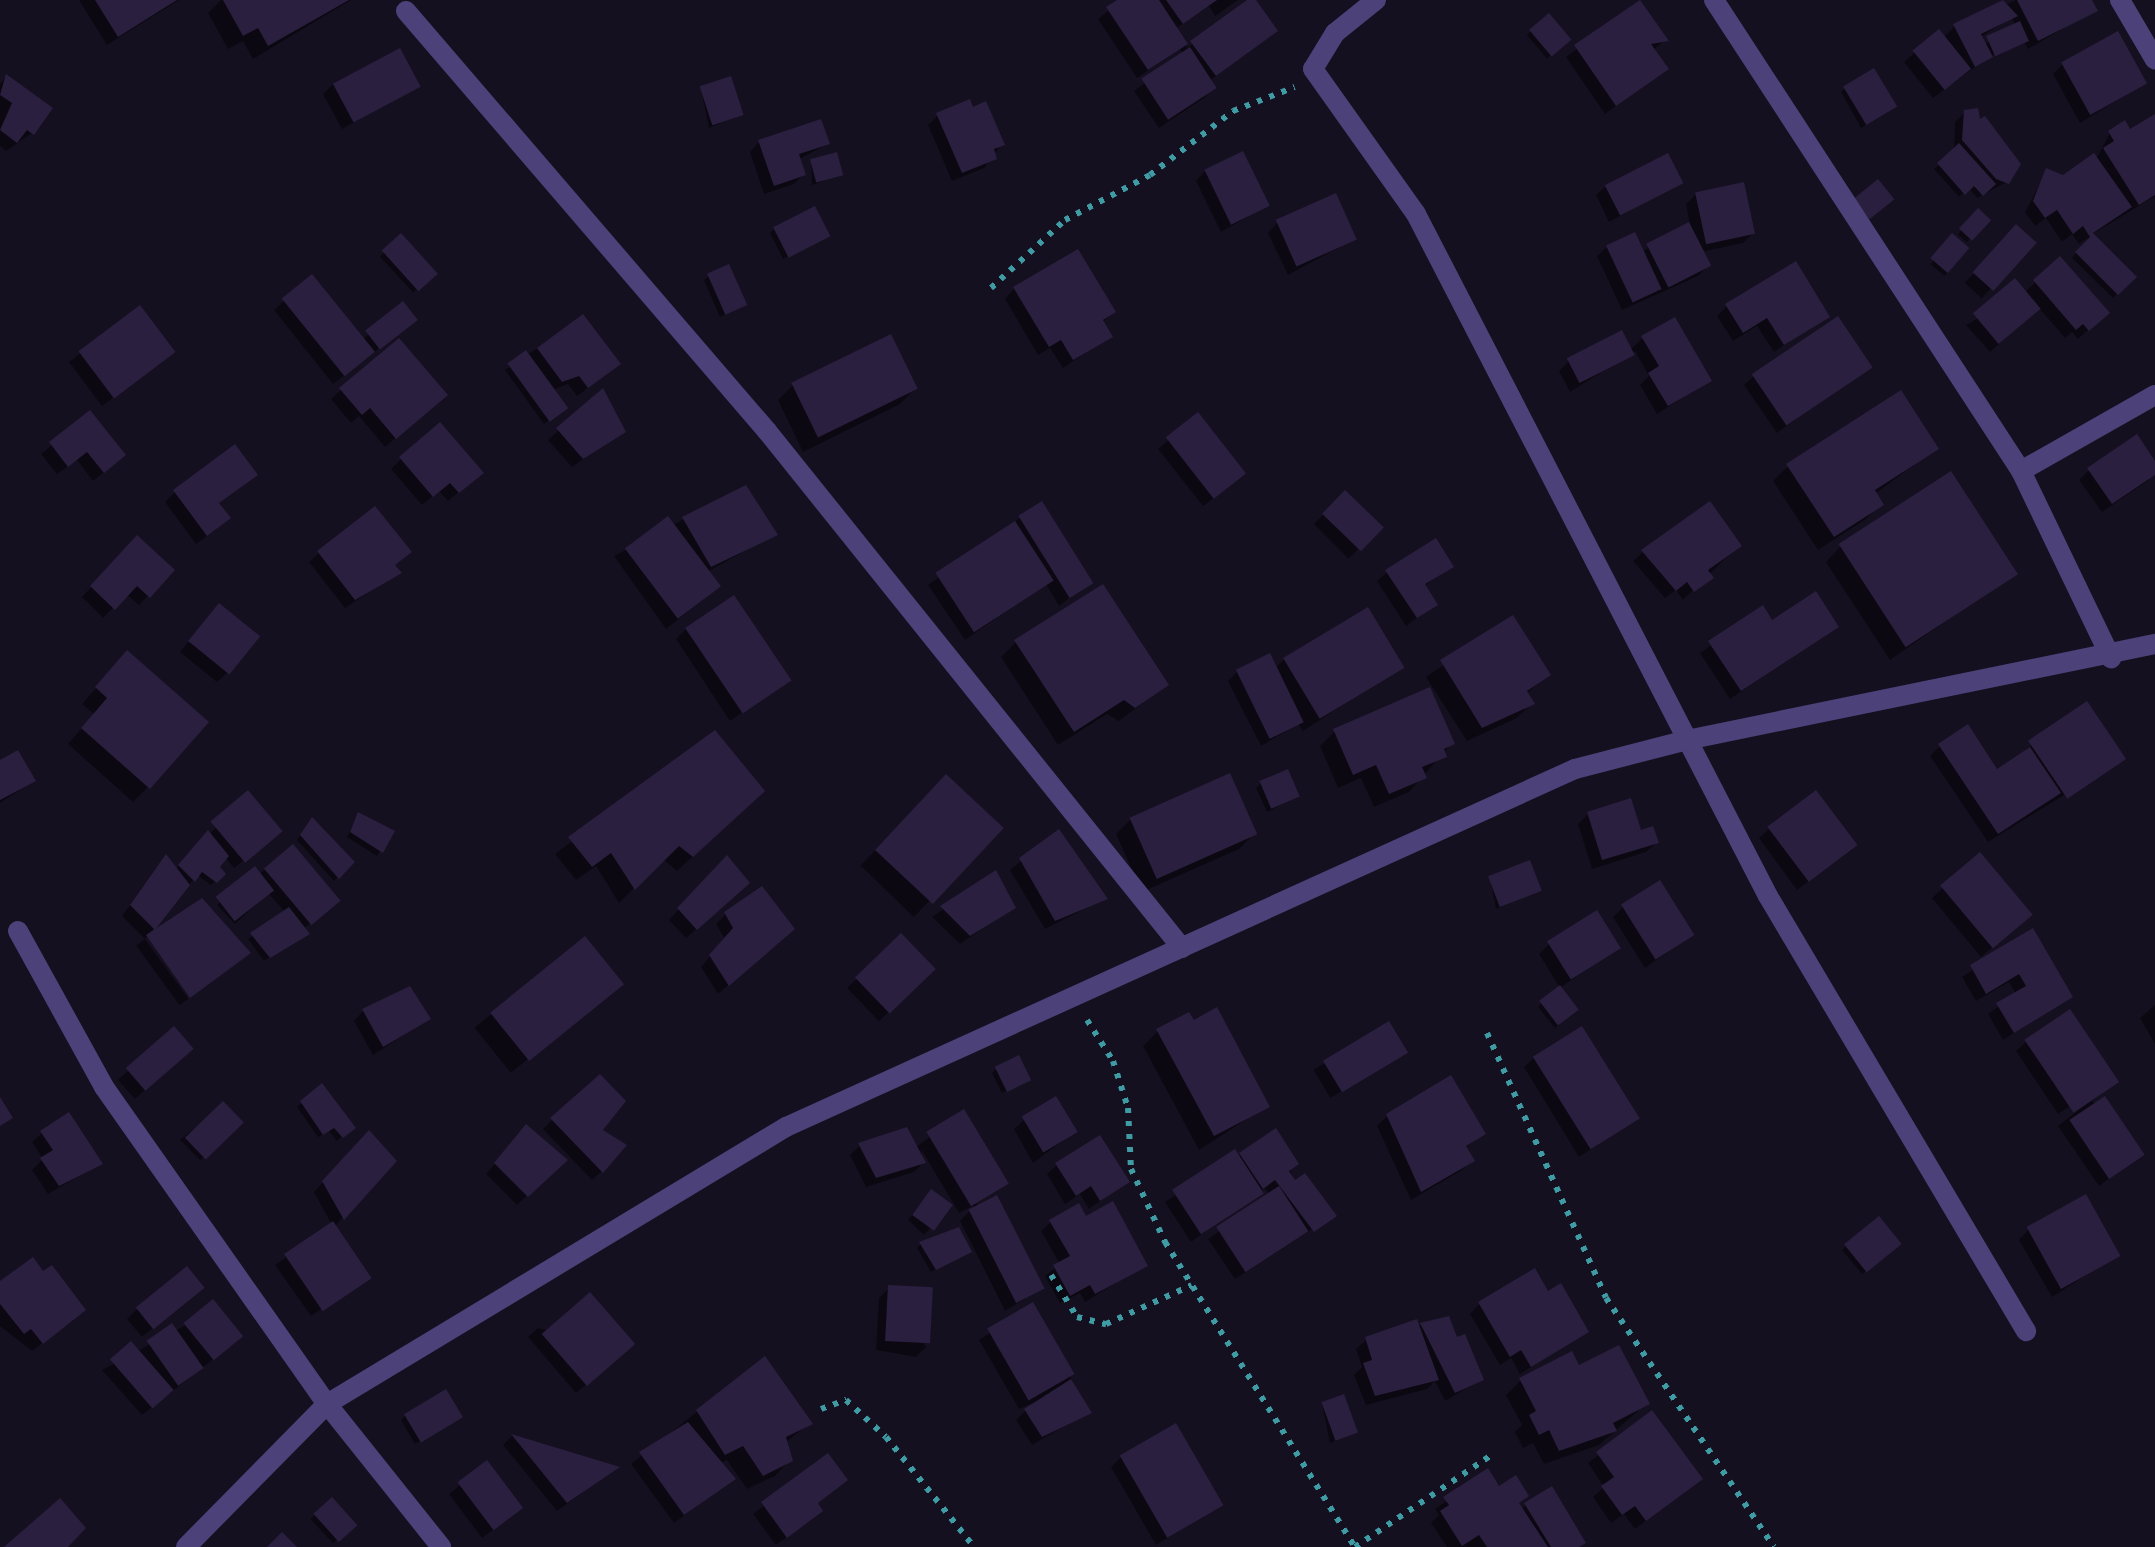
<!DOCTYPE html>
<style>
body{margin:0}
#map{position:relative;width:2155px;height:1547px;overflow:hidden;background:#151020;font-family:Figtree,sans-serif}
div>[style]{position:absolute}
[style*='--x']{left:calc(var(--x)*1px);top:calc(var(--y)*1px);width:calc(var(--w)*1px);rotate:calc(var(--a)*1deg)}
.shadow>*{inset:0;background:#0007;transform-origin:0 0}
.building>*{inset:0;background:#2a1f3f;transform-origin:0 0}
.path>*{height:6px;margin-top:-3px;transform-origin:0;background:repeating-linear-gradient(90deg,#3f9ba4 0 5px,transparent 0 13px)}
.street>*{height:20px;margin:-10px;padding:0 10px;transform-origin:10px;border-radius:10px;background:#4c4279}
span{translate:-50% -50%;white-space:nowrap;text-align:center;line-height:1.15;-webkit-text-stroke:8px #151020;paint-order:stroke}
</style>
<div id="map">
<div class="shadow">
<div style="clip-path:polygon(79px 0,179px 0,107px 45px)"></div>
<div style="clip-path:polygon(221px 0,351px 0,253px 59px,243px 41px,228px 49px,208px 13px)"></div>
<div style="clip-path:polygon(1122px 0,1238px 0,1215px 16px,1209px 6px,1175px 29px,1187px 48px,1252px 0,1265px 40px,1209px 81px,1214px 88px,1204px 98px,1159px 128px,1134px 91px,1183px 55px,1180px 49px,1137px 78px,1098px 19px)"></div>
<div style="clip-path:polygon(evenodd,2016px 0,2090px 0,2095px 10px,2028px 49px,2025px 43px,1990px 56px,1933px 98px,1904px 62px,1938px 32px,1943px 38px,1955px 26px,2016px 0,2012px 18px,2016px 26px,1984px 45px,1980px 37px,2012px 18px)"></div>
<div style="clip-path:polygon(1639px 2px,1665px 40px,1653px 50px,1666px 69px,1605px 114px,1566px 57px)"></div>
<div style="left:1549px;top:16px;width:31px;height:29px;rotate:50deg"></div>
<div style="clip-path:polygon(2063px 64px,2144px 84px,2080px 123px,2053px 74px)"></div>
<div style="clip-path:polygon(6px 77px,32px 133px,6px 151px,0 146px,0 84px)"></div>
<div style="clip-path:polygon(333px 84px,418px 87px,342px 129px,323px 94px)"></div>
<div style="clip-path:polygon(1845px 88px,1890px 111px,1861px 128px,1841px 92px)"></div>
<div style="clip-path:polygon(701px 89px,741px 114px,709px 128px)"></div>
<div style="clip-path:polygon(1965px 112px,2007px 182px,1977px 198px,1969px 188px,1959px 197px,1934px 169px,1954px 151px,1955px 122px)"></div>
<div style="clip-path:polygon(937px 116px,1002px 144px,984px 168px,952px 181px,928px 125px)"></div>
<div style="clip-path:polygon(2155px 119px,2155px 196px,2091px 235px,2134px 277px,2113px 298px,2072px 258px,2090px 236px,2079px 244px,2072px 234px,2062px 242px,2046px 218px,2035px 226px,2025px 212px,2047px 171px,2063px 178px,2096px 159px,2110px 133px,2130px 133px)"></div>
<div style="clip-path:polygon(759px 142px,827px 144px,798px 160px,803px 175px,794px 184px,764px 194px,750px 152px)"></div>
<div style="clip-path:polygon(811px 161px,840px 175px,812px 185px)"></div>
<div style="clip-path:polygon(1205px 171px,1267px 206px,1221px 232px,1196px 181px)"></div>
<div style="clip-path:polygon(1680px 183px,1609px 222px,1596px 195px,1606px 186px)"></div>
<div style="clip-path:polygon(1696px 194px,1753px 233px,1743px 243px,1701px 252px,1708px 266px,1698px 276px,1622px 310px,1597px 256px,1607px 247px,1641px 252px,1690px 225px,1686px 204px)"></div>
<div style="left:1978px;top:212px;width:12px;height:30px;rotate:42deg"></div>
<div style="clip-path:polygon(1277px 223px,1354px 239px,1288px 275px,1268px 233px)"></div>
<div style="left:2016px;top:228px;width:23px;height:75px;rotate:43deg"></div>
<div style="clip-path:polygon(774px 229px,827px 236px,783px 259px,770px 233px)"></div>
<div style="left:401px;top:237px;width:49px;height:29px;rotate:47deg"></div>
<div style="left:1952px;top:237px;width:18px;height:35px;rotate:38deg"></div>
<div style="clip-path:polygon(2060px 259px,2097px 322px,2078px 339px,2072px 332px,2065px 338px,2039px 308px,1990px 352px,1966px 325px,2024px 293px)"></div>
<div style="clip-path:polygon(708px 276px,744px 304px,720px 317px,704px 280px)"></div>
<div style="clip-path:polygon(1014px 289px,1113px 312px,1102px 323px,1110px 336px,1063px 368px,1050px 348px,1038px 355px,1005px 299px)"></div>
<div style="clip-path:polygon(284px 301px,362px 340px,403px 305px,411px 324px,333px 384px,274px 310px)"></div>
<div style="clip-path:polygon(1727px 306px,1827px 316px,1774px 352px,1757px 326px,1733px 341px,1717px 316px)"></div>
<div style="clip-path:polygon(139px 308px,162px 362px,102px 406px,69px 362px)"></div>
<div style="clip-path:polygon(583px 317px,608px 373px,577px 396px,568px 384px,552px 390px,561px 412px,544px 424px,505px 370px)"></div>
<div style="clip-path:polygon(1643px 338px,1709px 381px,1657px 414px,1640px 385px,1649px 376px,1635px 351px,1570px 392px,1559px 371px,1569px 361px,1630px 350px)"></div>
<div style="clip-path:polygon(1869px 367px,1777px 433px,1744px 385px,1754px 376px)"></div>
<div style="clip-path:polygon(793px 385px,915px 389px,900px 404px,803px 452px,778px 400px)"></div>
<div style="clip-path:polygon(341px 390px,435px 405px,385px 447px,359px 416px,351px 423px,331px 399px)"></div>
<div style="clip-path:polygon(602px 392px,623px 431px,572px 467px,548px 440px)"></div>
<div style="clip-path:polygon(90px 413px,113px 465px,93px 481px,77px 460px,57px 474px,41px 454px)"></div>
<div style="clip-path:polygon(1197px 416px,1233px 483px,1203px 506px,1158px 449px)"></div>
<div style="clip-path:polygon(1935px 449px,1875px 494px,1881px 504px,1866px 519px,1818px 550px,1773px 481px,1788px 466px)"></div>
<div style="clip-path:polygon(401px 459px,471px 482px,448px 501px,439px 491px,422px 505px,391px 469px)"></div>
<div style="clip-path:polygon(2155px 465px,2149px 480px,2102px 512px,2079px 480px,2089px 470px)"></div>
<div style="clip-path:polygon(245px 484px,217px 504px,218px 528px,196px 544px,165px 502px,175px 492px)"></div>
<div style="left:1345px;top:493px;width:49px;height:44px;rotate:45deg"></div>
<div style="clip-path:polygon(1020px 518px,1090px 582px,1059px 606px,1046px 584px,965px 640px,928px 585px)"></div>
<div style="clip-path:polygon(684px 519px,774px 535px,707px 572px,708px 596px,666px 629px,614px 556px)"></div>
<div style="clip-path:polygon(137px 539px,172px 571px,139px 605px,126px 594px,103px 618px,82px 597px)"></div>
<div style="clip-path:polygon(1840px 547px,2015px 573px,1890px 660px,1826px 562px)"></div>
<div style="clip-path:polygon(1643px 552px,1729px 555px,1683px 600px,1676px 590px,1665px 598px,1633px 561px)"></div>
<div style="clip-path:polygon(319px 553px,393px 566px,398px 573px,345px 608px,309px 562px)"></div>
<div style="clip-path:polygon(1451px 566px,1424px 586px,1435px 604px,1406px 626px,1377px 581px,1387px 572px)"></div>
<div style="clip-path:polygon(1762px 609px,1772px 623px,1836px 627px,1730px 699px,1700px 653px)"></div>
<div style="clip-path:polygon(210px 616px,227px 673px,217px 682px,180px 652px)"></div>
<div style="clip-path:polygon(1512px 618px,1548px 675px,1526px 694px,1532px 703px,1517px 718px,1467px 741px,1426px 677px)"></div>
<div style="clip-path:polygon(686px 629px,787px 681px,730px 721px,676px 639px)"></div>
<div style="clip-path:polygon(1016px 642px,1166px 685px,1119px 721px,1107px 714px,1058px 745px,1001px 657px)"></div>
<div style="clip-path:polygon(1284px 659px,1401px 667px,1303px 731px,1298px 724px,1261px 746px,1228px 681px,1238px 671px,1275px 669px)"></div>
<div style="clip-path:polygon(113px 669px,148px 787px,133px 802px,68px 744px,94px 714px,82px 704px)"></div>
<div style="clip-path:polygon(1335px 731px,1452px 743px,1409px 792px,1374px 807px,1361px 778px,1338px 788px,1320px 746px)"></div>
<div style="clip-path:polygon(715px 733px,747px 806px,677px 871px,663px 859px,619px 903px,596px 866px,576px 880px,555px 854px)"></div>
<div style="clip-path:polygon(2032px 745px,2122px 759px,1988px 842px,1930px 756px,1940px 746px,1996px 773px)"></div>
<div style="clip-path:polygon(0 763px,33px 781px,0 803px)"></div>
<div style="left:946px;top:777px;width:74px;height:123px;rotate:44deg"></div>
<div style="clip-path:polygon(1260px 784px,1297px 796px,1267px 812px,1256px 788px)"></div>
<div style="clip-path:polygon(248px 794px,280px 831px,234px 868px,225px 857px,216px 867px,223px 874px,211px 885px,197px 875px,145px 939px,122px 916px,157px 867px,175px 870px)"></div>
<div style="clip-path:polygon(1588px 814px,1640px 833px,1656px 843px,1646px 852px,1592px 869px,1578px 824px)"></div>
<div style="clip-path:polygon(358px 815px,392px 832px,377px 856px,347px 837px)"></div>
<div style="clip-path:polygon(1131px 819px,1254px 834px,1239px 849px,1142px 892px,1116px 834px)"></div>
<div style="clip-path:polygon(309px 824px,352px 862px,334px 881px,297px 840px)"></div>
<div style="clip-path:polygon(1769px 829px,1844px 854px,1797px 890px,1759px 838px)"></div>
<div style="clip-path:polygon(1058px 832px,1104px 899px,1045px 929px,1010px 870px)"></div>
<div style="clip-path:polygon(292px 848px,327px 910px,303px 929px,302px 937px,264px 961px,248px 939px,285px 912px,268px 893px,235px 924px,217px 905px,255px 870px,259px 874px)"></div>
<div style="clip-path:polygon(1979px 856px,2020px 924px,1981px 957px,1932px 898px)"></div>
<div style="clip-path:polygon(726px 858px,737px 893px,686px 938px,669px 920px)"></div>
<div style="clip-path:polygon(995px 874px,1013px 908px,960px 944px,932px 917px)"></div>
<div style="clip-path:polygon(1490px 877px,1539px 891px,1496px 909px)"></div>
<div style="clip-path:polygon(1623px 907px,1692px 934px,1645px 968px,1613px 917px)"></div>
<div style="clip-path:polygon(726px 914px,782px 938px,718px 994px,701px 967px,725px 939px,716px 924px)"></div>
<div style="clip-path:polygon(2032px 931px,2070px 997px,2003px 1040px,1988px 1014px,2016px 994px,2009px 982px,1976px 1001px,1962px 977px)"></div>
<div style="left:901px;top:936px;width:46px;height:75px;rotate:46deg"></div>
<div style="left:145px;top:939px;width:74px;height:11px;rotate:54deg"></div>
<div style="left:584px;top:939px;width:58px;height:141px;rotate:51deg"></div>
<div style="clip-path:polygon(1549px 944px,1618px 947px,1560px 988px,1539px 954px)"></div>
<div style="clip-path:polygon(1542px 1003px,1572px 1014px,1555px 1028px,1538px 1007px)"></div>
<div style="clip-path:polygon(2155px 1005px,2155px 1044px,2140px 1018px)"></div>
<div style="clip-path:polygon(363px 1011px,428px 1019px,373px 1055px,354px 1021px)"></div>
<div style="left:1388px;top:1025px;width:33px;height:87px;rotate:59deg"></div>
<div style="clip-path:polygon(1158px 1031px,1267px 1106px,1199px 1150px,1143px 1046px)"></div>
<div style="clip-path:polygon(2026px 1042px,2116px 1082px,2092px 1101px,2142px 1154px,2099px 1186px,2058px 1126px,2086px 1104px,2082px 1098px,2058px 1114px,2016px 1051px)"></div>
<div style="clip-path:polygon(181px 1058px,135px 1099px,118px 1080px,128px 1071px)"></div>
<div style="clip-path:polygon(1534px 1058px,1636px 1119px,1579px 1157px,1524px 1067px)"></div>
<div style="clip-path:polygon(996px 1069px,1028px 1080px,1002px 1093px,992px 1073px)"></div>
<div style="clip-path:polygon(322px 1086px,352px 1128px,337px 1141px,329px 1131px,318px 1137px,297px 1107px)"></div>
<div style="clip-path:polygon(223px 1105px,241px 1123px,200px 1160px,180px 1140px)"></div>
<div style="clip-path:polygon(963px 1112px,1006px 1182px,976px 1203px,1041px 1289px,1005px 1311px,960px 1221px,975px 1205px,959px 1213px,921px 1149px,923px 1163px,914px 1172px,866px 1187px,850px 1155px,859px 1146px,915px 1148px)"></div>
<div style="clip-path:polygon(1387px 1116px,1483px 1133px,1465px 1148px,1472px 1160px,1462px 1170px,1411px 1200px,1377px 1126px)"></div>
<div style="clip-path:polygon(552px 1120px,599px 1130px,602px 1171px,592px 1180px,543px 1129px)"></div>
<div style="clip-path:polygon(1024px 1120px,1075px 1132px,1033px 1163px,1014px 1129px)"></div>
<div style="clip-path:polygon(1275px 1132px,1295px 1183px,1334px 1215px,1235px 1279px,1208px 1239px,1270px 1195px,1265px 1188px,1191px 1242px,1165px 1202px)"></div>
<div style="clip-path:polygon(42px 1133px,100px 1164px,48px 1194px,32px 1170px,43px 1159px,32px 1142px)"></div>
<div style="clip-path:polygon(369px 1133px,393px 1161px,334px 1227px,368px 1277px,311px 1316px,275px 1265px,332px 1225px,314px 1192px)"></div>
<div style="clip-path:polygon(517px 1137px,564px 1160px,517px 1205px,486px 1174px)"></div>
<div style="clip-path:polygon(1057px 1165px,1127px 1182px,1089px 1209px,1080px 1194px,1065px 1204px,1047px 1174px)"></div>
<div style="clip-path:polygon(927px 1196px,950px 1206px,924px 1235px,908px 1220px)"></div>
<div style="clip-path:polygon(1085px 1219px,1145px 1265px,1085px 1302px,1080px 1293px,1060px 1303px,1045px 1276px,1060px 1264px,1041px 1231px,1051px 1222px)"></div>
<div style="clip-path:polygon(2028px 1230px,2118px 1255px,2052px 1297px,2019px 1240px)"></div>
<div style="clip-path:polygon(921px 1244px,965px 1255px,931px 1272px,917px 1248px)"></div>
<div style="clip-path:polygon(1846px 1246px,1895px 1248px,1862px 1274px,1842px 1250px)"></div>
<div style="clip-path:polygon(0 1285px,74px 1320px,32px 1351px,0 1326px)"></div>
<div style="clip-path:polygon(889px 1288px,926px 1347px,916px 1357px,876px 1350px,879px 1298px)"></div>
<div style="clip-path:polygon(192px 1297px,142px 1337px,127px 1319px,137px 1309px)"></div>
<div style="clip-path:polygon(1479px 1304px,1586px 1331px,1520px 1374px,1511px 1358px,1500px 1365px,1470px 1314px)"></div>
<div style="clip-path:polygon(1032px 1306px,1089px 1412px,1032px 1445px,1016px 1420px,1033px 1403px,1019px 1409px,979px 1340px)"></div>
<div style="clip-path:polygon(186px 1325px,230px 1346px,142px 1415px,102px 1370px)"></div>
<div style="clip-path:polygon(1421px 1325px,1456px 1340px,1481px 1380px,1445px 1401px,1435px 1381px,1427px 1389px,1366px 1405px,1354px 1375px,1362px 1367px,1356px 1349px,1366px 1340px)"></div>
<div style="clip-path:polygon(538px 1328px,623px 1353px,576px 1393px,528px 1337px)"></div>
<div style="clip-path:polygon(1578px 1368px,1647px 1403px,1599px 1445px,1544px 1464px,1533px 1443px,1523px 1448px,1515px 1432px,1522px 1425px,1506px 1395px,1521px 1380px)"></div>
<div style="clip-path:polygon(1322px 1404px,1355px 1432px,1330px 1443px)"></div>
<div style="clip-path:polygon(698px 1411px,810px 1423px,785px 1443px,790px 1460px,775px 1476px,747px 1489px,727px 1460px,720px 1463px,733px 1479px,674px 1523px,631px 1464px)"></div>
<div style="clip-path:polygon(1652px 1414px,1700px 1479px,1635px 1529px,1624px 1514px,1611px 1523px,1593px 1497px,1604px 1487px,1588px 1463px)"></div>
<div style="clip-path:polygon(405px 1416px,455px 1421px,415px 1444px,401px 1420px)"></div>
<div style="clip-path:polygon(512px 1436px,615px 1469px,557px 1511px,503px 1445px)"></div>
<div style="clip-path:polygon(828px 1457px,811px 1520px,776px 1545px,753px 1514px)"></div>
<div style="clip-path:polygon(1121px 1457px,1220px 1505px,1156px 1545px,1111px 1467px)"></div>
<div style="clip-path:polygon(487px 1463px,510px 1517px,482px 1538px,449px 1494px)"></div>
<div style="clip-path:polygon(1487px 1472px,1521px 1510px,1526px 1505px,1578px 1547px,1447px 1547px,1431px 1523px,1439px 1515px,1435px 1509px)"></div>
<div style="left:331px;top:1500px;width:33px;height:28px;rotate:47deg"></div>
</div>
<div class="building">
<div style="clip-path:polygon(95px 0,177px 0,118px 37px)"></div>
<div style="clip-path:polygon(223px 0,349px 0,268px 46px,258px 28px,243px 36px)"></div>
<div style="clip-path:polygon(1117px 0,1159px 0,1188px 44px,1148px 70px,1106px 7px)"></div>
<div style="clip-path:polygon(1166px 0,1217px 0,1183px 24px)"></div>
<div style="clip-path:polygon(1247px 0,1256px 0,1278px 31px,1216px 76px,1190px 41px)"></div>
<div style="clip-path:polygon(1640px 0,1669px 41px,1651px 44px,1669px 69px,1616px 106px,1574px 45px)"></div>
<div style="clip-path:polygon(2003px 0,2018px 16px,1981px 34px,1993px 57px,1975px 67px,1953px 24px)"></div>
<div style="clip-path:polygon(2017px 0,2092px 0,2098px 11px,2038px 41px)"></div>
<div style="left:1549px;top:13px;width:35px;height:26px;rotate:50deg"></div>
<div style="left:2020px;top:21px;width:22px;height:37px;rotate:66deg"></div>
<div style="left:1939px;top:29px;width:51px;height:34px;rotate:51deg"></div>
<div style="left:2118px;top:31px;width:60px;height:65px;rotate:61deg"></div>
<div style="left:1190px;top:47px;width:49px;height:58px;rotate:57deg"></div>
<div style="left:400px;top:48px;width:44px;height:76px;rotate:62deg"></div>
<div style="left:1874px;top:68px;width:45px;height:36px;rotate:59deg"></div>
<div style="clip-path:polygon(6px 74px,53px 108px,34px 135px,27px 130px,17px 143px,0 130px,12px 103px,0 95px)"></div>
<div style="left:731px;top:76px;width:41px;height:33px;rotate:72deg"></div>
<div style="clip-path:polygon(970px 99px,973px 107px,986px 101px,1005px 145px,994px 149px,997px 159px,962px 173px,936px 113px)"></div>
<div style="clip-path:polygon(1978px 108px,1980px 119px,1985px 116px,2021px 164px,2009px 184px,1996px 179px,1962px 140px,1964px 110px)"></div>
<div style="clip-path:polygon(2155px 114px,2155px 195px,2139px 205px,2103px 148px,2114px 141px,2108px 131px,2125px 120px,2130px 129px)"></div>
<div style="clip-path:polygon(821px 119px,830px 144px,799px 154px,806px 175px,774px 186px,758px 140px)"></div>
<div style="clip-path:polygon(1959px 143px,1996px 184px,1983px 196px,1974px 186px,1965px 195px,1937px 163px)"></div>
<div style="left:1243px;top:151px;width:61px;height:43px;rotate:64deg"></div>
<div style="left:837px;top:152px;width:24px;height:28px;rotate:75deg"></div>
<div style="left:1668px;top:153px;width:34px;height:71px;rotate:63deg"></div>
<div style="clip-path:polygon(2094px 153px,2132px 207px,2093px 233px,2137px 277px,2118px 295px,2075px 252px,2090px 237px,2083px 226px,2073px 234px,2057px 210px,2045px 218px,2033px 201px,2046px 168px,2063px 175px)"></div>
<div style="left:1878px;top:179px;width:26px;height:32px;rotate:51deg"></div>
<div style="left:1744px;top:182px;width:53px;height:50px;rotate:78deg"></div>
<div style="left:1336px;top:193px;width:51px;height:66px;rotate:66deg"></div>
<div style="left:815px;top:206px;width:34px;height:47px;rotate:63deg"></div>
<div style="left:1978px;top:208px;width:18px;height:28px;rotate:43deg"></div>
<div style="left:1689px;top:222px;width:49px;height:48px;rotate:63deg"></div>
<div style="left:2016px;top:224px;width:28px;height:65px;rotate:42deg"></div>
<div style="left:1635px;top:232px;width:63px;height:32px;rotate:65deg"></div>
<div style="left:401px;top:233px;width:55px;height:26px;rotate:48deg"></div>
<div style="left:1952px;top:233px;width:23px;height:33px;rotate:41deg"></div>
<div style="clip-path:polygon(1078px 249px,1116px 312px,1103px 320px,1113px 337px,1073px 360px,1061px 340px,1049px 347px,1013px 287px)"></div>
<div style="clip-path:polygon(2060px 256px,2110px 313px,2089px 331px,2083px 324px,2076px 330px,2033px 280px)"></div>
<div style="clip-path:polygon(1796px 261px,1830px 317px,1784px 345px,1767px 318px,1743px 333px,1725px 304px)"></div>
<div style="left:729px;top:264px;width:45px;height:24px;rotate:66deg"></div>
<div style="left:312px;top:274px;width:100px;height:39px;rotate:51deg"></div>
<div style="left:2015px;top:278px;width:40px;height:55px;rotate:50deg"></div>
<div style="left:403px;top:301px;width:24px;height:48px;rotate:52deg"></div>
<div style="left:140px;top:305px;width:59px;height:77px;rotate:53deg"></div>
<div style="clip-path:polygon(583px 314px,621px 364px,588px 388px,579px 376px,562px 382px,537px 348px)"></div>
<div style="left:1838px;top:316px;width:62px;height:104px;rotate:56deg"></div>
<div style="clip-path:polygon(1675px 317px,1712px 381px,1668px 406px,1648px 373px,1659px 366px,1641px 336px)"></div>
<div style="left:1622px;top:330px;width:28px;height:62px;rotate:63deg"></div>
<div style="left:891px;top:334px;width:61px;height:111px;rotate:64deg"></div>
<div style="clip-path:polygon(399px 338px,448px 395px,396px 439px,370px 408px,362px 415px,339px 388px)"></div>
<div style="left:526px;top:350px;width:72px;height:23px;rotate:54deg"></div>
<div style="clip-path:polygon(603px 388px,626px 432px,583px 459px,556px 428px)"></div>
<div style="clip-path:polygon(1901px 390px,1939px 449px,1875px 490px,1884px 505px,1834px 537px,1786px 464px)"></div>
<div style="clip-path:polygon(90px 410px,126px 455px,104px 473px,87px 452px,68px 467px,49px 442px)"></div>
<div style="left:1198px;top:412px;width:78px;height:41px;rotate:52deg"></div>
<div style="clip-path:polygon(440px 422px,484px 473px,459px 493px,450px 483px,433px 497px,399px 457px)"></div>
<div style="clip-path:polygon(2137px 434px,2155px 461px,2155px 475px,2112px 504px,2087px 468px)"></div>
<div style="clip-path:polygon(235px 444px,258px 475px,219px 503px,231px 518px,207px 536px,173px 490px)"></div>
<div style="left:1951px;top:471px;width:123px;height:134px;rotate:57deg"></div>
<div style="clip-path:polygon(746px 485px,778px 535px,711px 567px,682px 517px)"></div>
<div style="left:1345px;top:490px;width:54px;height:33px;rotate:44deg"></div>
<div style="left:1042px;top:501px;width:97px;height:28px;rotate:58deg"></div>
<div style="clip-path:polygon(1710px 501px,1742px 546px,1708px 570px,1714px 578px,1694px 592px,1687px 582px,1676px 591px,1641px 550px)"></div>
<div style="clip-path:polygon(375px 506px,412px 552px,395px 565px,402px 573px,355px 600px,317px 551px)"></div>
<div style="left:668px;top:516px;width:88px;height:54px;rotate:53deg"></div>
<div style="left:1015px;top:521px;width:71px;height:95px;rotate:57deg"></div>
<div style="clip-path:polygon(137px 535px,175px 570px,150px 598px,137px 586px,115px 610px,90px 586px)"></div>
<div style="clip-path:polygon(1436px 538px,1454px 567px,1425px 584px,1438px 605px,1417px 618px,1385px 570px)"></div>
<div style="clip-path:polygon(1103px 584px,1169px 685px,1135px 708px,1124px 700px,1074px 732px,1014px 640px)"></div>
<div style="clip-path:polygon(1816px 591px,1839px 627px,1741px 691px,1708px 641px,1763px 605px,1772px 620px)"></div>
<div style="left:734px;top:595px;width:103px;height:59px;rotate:56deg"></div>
<div style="left:219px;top:603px;width:53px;height:49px;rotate:39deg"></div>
<div style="left:1368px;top:607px;width:71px;height:99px;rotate:59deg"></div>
<div style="clip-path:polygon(1513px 615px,1551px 675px,1527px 691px,1535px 704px,1482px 728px,1440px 660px)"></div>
<div style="clip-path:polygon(127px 650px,209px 722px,150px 789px,81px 728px,107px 698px,95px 687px)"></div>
<div style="left:1270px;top:653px;width:77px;height:38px;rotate:64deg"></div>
<div style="clip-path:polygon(1430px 687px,1455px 744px,1444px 749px,1447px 757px,1422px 767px,1427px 778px,1389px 794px,1376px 765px,1353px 775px,1333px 729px)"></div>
<div style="left:2087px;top:701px;width:70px;height:71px;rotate:56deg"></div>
<div style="clip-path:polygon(1968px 724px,1997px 769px,2030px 747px,2061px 793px,1998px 834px,1938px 744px)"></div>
<div style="clip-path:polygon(715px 730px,765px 791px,693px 857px,679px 846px,635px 890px,611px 853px,592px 867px,568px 837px)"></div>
<div style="clip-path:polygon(18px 750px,36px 781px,0 800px,0 760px)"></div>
<div style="left:1288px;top:769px;width:30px;height:31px;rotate:67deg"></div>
<div style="left:1230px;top:773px;width:67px;height:110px;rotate:66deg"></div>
<div style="left:946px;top:774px;width:79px;height:104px;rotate:43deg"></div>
<div style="left:248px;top:790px;width:54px;height:49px;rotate:50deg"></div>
<div style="left:1816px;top:790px;width:69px;height:61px;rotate:53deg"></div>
<div style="clip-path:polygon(1631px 798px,1641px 830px,1653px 826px,1659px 843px,1602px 860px,1587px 812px)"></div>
<div style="clip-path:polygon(358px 812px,395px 831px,383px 853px,350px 832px)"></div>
<div style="clip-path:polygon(312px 817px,355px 862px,339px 879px,300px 835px)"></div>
<div style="clip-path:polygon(1059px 829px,1108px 899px,1055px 921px,1019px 858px)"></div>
<div style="clip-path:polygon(208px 830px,229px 856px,220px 867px,226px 874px,217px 883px,202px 872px,195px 882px,178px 865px)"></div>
<div style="left:293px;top:844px;width:74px;height:38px;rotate:50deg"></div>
<div style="left:1980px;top:852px;width:82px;height:52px;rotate:50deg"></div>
<div style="clip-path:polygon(166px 854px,190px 885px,155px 930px,130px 905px)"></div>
<div style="clip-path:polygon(727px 855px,750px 883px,697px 930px,677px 908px)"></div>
<div style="left:1530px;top:860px;width:33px;height:45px;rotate:69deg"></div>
<div style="left:255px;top:866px;width:31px;height:50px;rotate:52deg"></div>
<div style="clip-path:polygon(996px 870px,1016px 908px,970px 936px,940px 906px)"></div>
<div style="left:1660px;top:880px;width:65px;height:46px;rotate:58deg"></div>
<div style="clip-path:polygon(762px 886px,795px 929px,729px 986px,709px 955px,733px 928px,724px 912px)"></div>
<div style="clip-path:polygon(202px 898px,251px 953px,190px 998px,146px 935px)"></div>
<div style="clip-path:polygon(289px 907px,310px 934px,270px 958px,250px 933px)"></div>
<div style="left:1597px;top:910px;width:45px;height:59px;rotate:58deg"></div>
<div style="clip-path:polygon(2033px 928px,2073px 997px,2014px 1033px,1996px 1003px,2026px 986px,2019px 974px,1986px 994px,1970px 965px)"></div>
<div style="left:901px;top:933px;width:50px;height:64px;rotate:46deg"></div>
<div style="left:585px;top:936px;width:62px;height:122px;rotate:51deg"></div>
<div style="left:1560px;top:985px;width:31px;height:26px;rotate:53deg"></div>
<div style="clip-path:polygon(410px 986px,431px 1019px,383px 1047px,362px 1009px)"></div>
<div style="clip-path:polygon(1217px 1007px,1270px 1107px,1214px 1136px,1156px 1029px,1189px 1012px,1194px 1020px)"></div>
<div style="left:2070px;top:1009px;width:88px;height:55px;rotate:56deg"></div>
<div style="left:1389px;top:1021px;width:37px;height:77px;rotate:59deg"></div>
<div style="left:174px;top:1026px;width:30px;height:64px;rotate:49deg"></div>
<div style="left:1582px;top:1026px;width:109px;height:58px;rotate:58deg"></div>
<div style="left:1019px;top:1055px;width:28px;height:27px;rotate:64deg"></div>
<div style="clip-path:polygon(600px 1074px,626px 1101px,603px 1130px,627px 1145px,603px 1173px,550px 1118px)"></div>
<div style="clip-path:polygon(1451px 1075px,1486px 1134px,1466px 1146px,1475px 1161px,1421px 1192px,1386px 1114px)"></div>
<div style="clip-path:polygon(322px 1083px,356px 1128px,343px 1138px,334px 1128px,323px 1135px,300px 1101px)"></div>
<div style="left:1056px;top:1096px;width:42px;height:40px;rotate:59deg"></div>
<div style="left:2105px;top:1096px;width:71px;height:43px;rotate:56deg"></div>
<div style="clip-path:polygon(0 1097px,13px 1118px,0 1126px)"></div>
<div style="left:223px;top:1101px;width:30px;height:53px;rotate:46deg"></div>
<div style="left:964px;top:1109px;width:87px;height:44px;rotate:59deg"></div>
<div style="clip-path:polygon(69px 1112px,103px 1164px,59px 1186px,40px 1158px,53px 1150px,40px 1131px)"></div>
<div style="clip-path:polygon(526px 1124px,568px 1160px,528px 1197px,494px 1163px)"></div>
<div style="clip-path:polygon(907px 1127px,926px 1163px,876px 1178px,858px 1143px)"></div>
<div style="clip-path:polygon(1276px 1128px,1299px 1164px,1289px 1171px,1295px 1180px,1305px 1173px,1337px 1216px,1314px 1232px,1275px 1180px,1263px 1189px,1239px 1153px)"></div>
<div style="clip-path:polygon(369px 1130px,397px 1161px,344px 1220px,322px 1181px)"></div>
<div style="clip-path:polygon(1100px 1135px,1130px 1182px,1100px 1201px,1091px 1186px,1076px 1196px,1055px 1163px)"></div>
<div style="left:1235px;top:1149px;width:53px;height:75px;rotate:57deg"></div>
<div style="left:1279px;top:1186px;width:54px;height:75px;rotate:57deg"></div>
<div style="left:931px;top:1189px;width:27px;height:32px;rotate:36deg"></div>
<div style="left:2086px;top:1194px;width:71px;height:68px;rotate:61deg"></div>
<div style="left:997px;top:1195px;width:105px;height:32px;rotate:63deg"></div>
<div style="clip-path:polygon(1113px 1201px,1148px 1266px,1095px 1294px,1090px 1285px,1070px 1296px,1053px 1265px,1070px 1256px,1049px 1220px,1079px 1203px,1086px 1216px)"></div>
<div style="left:1879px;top:1216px;width:36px;height:45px;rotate:51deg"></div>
<div style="left:333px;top:1221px;width:69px;height:59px;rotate:56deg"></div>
<div style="clip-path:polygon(959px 1227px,972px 1252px,936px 1270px,919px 1242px)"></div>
<div style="clip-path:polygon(33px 1257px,43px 1271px,52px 1265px,86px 1310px,43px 1344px,31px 1329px,24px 1334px,0 1304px,0 1281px)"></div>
<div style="left:187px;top:1266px;width:28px;height:66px;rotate:51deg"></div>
<div style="clip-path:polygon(1535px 1268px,1548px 1291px,1561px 1283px,1589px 1332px,1531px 1367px,1521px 1350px,1510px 1357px,1478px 1302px)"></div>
<div style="left:888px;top:1285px;width:45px;height:56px;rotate:3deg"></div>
<div style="left:590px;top:1292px;width:69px;height:64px;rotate:49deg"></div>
<div style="left:213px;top:1299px;width:48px;height:38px;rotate:51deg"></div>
<div style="left:1033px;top:1302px;width:83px;height:53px;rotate:60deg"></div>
<div style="clip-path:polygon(1449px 1316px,1457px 1337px,1465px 1334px,1484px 1380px,1455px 1393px,1420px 1323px)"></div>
<div style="clip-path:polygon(1417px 1319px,1439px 1380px,1375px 1396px,1363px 1363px,1372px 1360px,1365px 1337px)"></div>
<div style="left:172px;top:1323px;width:55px;height:31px;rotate:55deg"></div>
<div style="left:131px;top:1341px;width:65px;height:28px;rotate:49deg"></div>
<div style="clip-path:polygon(1619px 1345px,1650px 1404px,1613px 1423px,1617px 1431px,1559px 1451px,1549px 1430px,1539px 1435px,1529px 1415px,1536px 1411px,1519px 1378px,1572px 1351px,1579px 1365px)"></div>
<div style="clip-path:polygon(765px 1356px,813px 1424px,786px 1437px,793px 1461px,763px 1476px,743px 1446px,725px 1455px,696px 1410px)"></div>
<div style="clip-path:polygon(1071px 1379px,1092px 1413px,1042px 1437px,1024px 1409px)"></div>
<div style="left:446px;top:1389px;width:33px;height:49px;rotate:59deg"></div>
<div style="left:1344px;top:1394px;width:41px;height:24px;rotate:70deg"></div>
<div style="clip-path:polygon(1652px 1410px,1703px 1479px,1646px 1521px,1635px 1506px,1622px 1515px,1601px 1486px,1614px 1477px,1596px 1452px)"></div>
<div style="clip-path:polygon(688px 1422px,736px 1479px,684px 1515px,639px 1452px)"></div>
<div style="left:1176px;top:1423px;width:95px;height:65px;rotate:60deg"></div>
<div style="clip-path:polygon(511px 1434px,620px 1467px,567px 1503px)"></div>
<div style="clip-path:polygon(828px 1453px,848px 1480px,818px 1503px,823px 1511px,787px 1538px,761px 1502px)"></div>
<div style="left:487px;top:1460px;width:60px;height:37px;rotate:53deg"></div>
<div style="clip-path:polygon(1488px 1468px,1499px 1486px,1516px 1475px,1529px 1496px,1519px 1503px,1548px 1547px,1487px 1547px,1479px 1535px,1462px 1546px,1440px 1511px,1449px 1505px,1443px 1497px)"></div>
<div style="clip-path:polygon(1552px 1486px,1586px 1543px,1579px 1547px,1551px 1547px,1524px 1503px)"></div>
<div style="left:332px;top:1497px;width:38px;height:25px;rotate:48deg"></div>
<div style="clip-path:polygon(60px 1498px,86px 1528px,68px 1547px,4px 1547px)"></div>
<div style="clip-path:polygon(282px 1532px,297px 1547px,267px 1547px)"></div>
</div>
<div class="path">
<div style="--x:991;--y:288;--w:100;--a:-42.6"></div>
<div style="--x:1065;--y:220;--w:96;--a:-27.9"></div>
<div style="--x:1150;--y:175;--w:105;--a:-37.6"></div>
<div style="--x:1233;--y:111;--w:66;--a:-21.2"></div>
<div style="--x:1087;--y:1020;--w:49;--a:57.6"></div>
<div style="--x:1113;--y:1061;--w:49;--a:72.3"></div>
<div style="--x:1128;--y:1108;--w:61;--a:87.2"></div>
<div style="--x:1131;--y:1169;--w:81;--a:65"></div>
<div style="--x:1165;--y:1242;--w:359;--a:58.1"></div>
<div style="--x:1487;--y:1033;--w:290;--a:65.8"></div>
<div style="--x:1606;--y:1298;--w:300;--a:56"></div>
<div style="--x:1051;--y:1275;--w:49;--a:58.2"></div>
<div style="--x:1077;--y:1317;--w:30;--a:14"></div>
<div style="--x:1106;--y:1324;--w:94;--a:-24.4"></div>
<div style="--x:821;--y:1409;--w:27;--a:-20"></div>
<div style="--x:846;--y:1400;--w:54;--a:42.8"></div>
<div style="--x:886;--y:1437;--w:141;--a:51.3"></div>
<div style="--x:1355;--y:1547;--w:166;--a:-34"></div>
</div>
<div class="street">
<div style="--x:1376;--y:0;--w:53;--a:141.2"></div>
<div style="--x:1335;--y:33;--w:42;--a:121.4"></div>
<div style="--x:1313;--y:69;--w:178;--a:54.6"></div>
<div style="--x:1416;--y:214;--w:767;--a:62.7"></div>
<div style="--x:1768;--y:896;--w:506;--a:59.33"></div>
<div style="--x:1714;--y:0;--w:562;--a:56.9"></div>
<div style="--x:2021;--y:471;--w:208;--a:64.3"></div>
<div style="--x:2120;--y:0;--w:69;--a:59.7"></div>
<div style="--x:406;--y:11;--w:554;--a:49.32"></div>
<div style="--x:767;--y:431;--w:663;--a:51.25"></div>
<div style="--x:2021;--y:471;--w:154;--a:-29.6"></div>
<div style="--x:18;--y:931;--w:178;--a:61.1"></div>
<div style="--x:104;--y:1087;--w:388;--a:54.9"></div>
<div style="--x:327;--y:1404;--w:183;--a:51.4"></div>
<div style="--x:186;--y:1547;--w:201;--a:-45.4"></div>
<div style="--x:327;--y:1404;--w:536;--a:-31.11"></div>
<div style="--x:786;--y:1127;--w:866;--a:-24.41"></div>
<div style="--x:1575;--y:769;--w:116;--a:-14.5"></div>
<div style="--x:1687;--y:740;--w:478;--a:-11.6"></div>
</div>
</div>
